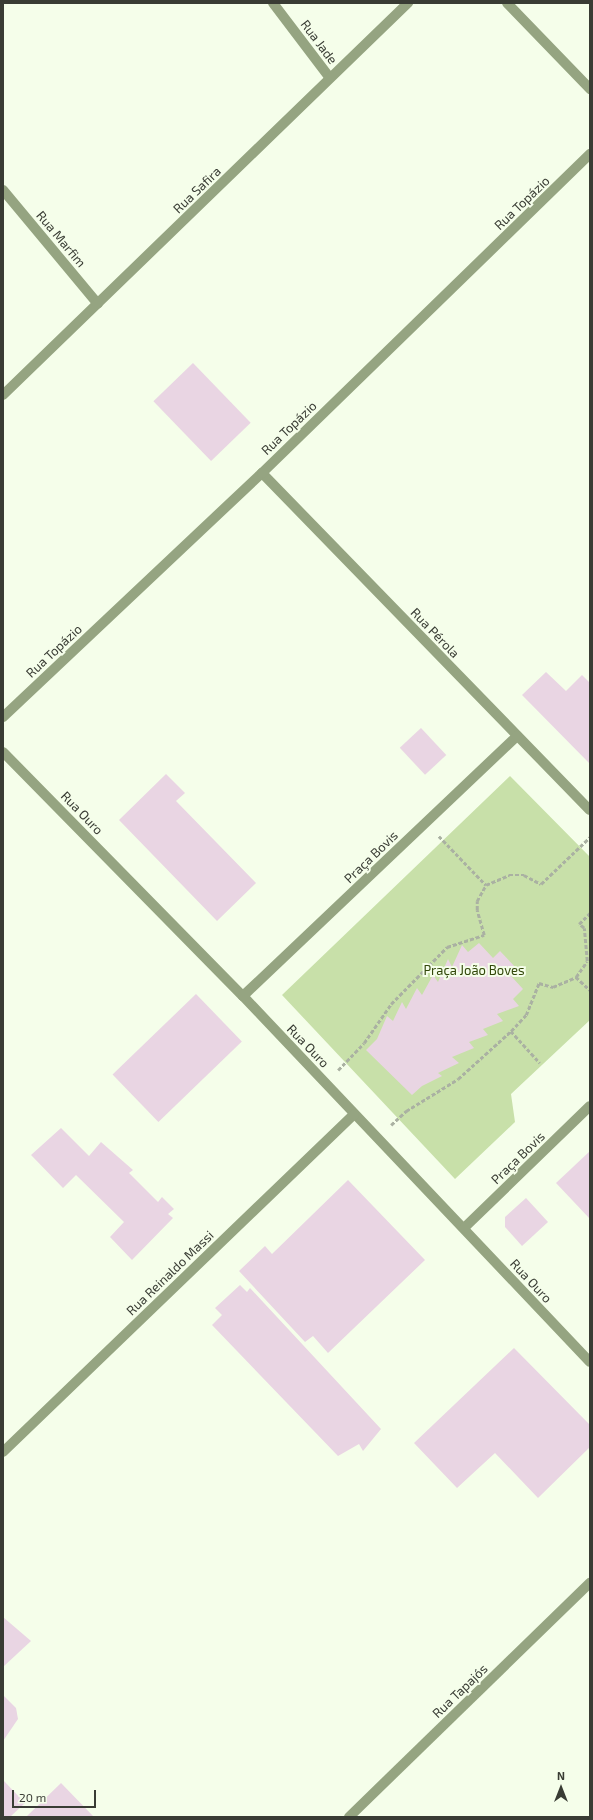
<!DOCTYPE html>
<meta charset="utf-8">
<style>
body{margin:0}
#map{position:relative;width:593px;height:1820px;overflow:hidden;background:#f5feea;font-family:"Exo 2",sans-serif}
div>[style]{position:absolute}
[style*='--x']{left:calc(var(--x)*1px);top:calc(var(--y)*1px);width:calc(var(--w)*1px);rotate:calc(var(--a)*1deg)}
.green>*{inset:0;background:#c8e0a9}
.building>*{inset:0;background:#e9d5e3;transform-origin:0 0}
.path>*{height:2.5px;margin-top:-1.25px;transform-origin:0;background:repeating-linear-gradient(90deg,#aab1a2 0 4px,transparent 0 6px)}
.minor>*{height:10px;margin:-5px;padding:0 5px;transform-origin:5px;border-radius:5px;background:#95a481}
span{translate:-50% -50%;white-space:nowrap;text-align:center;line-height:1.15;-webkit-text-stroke:4px #f5feea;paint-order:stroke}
.street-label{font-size:13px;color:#393c34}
.park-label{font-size:13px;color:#33480b}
.frame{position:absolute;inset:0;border:4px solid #393c34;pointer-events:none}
.north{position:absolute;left:541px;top:1768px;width:40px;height:40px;-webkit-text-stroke:3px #f5feea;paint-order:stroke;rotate:0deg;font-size:11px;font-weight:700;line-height:16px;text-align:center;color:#393c34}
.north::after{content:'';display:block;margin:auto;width:14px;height:18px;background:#393c34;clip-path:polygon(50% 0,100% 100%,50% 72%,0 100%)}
.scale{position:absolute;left:12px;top:1790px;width:84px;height:18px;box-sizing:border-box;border:2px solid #393c34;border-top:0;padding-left:5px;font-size:12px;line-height:14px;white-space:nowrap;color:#393c34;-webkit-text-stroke:3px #f5feea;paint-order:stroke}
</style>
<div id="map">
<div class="green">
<div style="clip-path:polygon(510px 776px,590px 857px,590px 1020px,511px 1094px,515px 1122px,455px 1179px,282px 995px)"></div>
</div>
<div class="building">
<div style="left:193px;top:363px;width:83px;height:55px;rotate:46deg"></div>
<div style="clip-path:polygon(546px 672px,566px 691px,582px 675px,590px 683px,590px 764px,522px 695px)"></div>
<div style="left:421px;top:728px;width:37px;height:29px;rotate:47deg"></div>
<div style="clip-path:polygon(166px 774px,185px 793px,176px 801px,256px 883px,217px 921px,119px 820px)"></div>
<div style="clip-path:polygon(479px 943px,493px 958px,500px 951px,517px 969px,511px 976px,523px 989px,513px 999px,519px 1006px,497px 1014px,503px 1021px,483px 1029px,488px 1035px,469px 1042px,474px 1048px,452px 1057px,459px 1063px,438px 1073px,442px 1076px,422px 1086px,412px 1095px,366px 1050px,377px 1039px,387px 1016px,393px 1021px,402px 1002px,406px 1009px,417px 988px,422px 995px,433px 975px,438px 982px,448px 959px,452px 967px,462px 945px,468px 952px)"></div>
<div style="left:196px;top:994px;width:66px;height:116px;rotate:46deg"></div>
<div style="clip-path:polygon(61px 1128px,89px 1156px,101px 1142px,133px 1170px,129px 1173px,158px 1202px,162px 1197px,174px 1209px,168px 1214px,173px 1218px,132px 1260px,110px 1237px,124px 1222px,76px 1175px,63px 1188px,31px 1155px)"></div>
<div style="clip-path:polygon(590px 1151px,590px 1219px,556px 1183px)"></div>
<div style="clip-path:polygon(348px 1180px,425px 1260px,328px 1353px,313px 1336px,305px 1342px,239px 1271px,265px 1246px,272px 1254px)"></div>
<div style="clip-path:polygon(526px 1198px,548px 1222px,522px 1246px,505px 1227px,505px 1217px)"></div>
<div style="clip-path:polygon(240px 1285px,247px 1292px,250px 1288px,381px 1429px,363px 1451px,359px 1444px,338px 1456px,212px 1325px,222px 1315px,215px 1308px)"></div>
<div style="clip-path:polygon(514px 1348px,590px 1425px,590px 1447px,538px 1498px,495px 1453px,457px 1488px,414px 1443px)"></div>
<div style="clip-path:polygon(3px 1617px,31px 1641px,3px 1667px)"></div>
<div style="clip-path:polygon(3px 1695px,16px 1708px,18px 1719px,3px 1741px)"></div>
<div style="clip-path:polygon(3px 1780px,25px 1803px,10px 1817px,3px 1817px)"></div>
<div style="clip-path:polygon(61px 1783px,94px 1817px,26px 1817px)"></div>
</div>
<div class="path">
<div style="--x:439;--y:836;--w:68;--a:46.2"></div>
<div style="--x:576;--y:977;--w:19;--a:43"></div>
<div style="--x:511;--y:1031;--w:43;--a:47.8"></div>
<div style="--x:338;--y:1070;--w:37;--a:-46"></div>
<div style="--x:364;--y:1043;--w:47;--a:-55.3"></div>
<div style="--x:391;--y:1004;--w:80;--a:-45.5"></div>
<div style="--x:447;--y:947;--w:39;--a:-18"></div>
<div style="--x:484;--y:935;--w:26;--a:-106"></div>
<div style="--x:477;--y:910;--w:9;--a:-90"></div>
<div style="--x:477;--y:901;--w:18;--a:-61"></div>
<div style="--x:486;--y:885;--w:25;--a:-23"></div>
<div style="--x:509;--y:875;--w:15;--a:0"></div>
<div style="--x:524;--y:875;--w:19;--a:28"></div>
<div style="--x:541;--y:884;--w:68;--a:-43.8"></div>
<div style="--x:391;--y:1125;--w:21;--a:-43"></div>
<div style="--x:406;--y:1111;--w:61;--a:-31.6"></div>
<div style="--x:458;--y:1079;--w:72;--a:-42.2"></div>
<div style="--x:511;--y:1031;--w:22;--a:-47"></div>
<div style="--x:526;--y:1015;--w:35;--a:-68"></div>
<div style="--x:539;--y:983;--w:15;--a:16"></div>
<div style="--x:553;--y:987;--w:25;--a:-23"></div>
<div style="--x:576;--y:977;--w:19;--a:-55"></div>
<div style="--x:587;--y:961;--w:33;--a:-95"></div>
<div style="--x:584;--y:928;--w:6;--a:-141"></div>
<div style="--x:579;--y:924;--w:16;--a:-45"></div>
</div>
<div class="minor">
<div style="--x:273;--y:3;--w:94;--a:52.8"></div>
<div style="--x:507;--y:3;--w:120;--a:46"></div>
<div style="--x:3;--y:190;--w:148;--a:50.2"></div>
<div style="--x:3;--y:395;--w:564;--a:-44.07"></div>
<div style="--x:262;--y:473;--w:470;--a:45.8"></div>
<div style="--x:3;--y:717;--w:356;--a:-43.3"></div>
<div style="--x:262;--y:473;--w:458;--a:-44.2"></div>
<div style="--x:3;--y:752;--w:342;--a:45.5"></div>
<div style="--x:243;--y:996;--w:504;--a:46.53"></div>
<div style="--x:243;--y:996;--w:378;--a:-43.5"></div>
<div style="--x:464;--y:1228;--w:175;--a:-44.1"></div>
<div style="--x:3;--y:1452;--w:487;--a:-43.9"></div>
<div style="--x:349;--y:1817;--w:336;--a:-44.2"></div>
</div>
<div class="street-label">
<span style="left:319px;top:42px;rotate:53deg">Rua Jade</span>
<span style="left:197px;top:190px;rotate:-44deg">Rua Safira</span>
<span style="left:522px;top:203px;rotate:-44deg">Rua Topázio</span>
<span style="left:61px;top:239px;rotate:50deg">Rua Marfim</span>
<span style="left:289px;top:428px;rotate:-44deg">Rua Topázio</span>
<span style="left:435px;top:633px;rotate:46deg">Rua Pérola</span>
<span style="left:54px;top:651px;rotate:-43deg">Rua Topázio</span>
<span style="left:82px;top:813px;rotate:46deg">Rua Ouro</span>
<span style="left:371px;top:857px;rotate:-44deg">Praça Bovis</span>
<span style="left:308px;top:1046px;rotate:46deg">Rua Ouro</span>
<span style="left:518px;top:1158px;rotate:-44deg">Praça Bovis</span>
<span style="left:170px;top:1273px;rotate:-44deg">Rua Reinaldo Massi</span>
<span style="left:531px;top:1281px;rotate:47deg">Rua Ouro</span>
<span style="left:460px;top:1691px;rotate:-44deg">Rua Tapajós</span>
</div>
<div class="park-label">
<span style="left:474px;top:970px">Praça João Boves</span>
</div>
<div class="frame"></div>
<div class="north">N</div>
<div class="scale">20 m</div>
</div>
